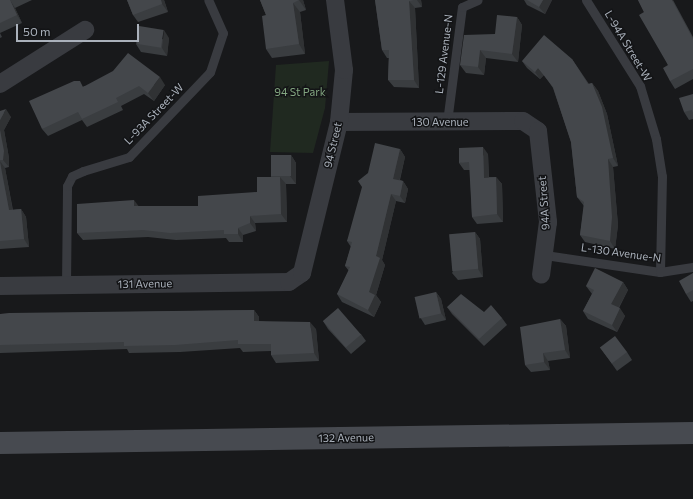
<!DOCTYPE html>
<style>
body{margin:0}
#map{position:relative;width:693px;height:499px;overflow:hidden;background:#18191b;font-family:Commissioner,sans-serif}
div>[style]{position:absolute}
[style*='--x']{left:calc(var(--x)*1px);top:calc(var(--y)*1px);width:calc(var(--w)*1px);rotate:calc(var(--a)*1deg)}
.green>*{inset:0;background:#202920}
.lane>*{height:9px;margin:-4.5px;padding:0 4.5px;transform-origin:4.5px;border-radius:4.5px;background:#393b40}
.street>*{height:18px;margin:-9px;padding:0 9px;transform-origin:9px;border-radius:9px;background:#393b40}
.secondary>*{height:22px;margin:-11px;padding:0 11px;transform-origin:11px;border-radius:11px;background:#474a50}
.wall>*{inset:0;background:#3a3d40}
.shaded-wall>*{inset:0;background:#303234;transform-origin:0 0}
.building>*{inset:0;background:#44474b;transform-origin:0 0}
span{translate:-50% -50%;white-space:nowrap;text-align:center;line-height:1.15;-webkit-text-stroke:3px #131416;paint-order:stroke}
.street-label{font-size:11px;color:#aab1bb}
.park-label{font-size:11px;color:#83a681}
.scale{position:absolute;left:16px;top:24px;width:123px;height:18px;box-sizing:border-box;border:2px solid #aab1bb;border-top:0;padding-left:5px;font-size:12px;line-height:14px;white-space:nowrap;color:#aab1bb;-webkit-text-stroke:3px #131416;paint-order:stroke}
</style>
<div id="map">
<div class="green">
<div style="clip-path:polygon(329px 61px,325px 108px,313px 153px,270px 152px,276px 65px)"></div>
</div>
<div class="lane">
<div style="--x:586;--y:0;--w:102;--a:57.9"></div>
<div style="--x:640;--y:86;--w:55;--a:73.2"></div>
<div style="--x:656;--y:139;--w:37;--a:81"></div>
<div style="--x:662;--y:176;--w:96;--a:91.2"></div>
<div style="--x:447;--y:122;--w:116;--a:-82.6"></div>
<div style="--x:462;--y:7;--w:17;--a:-24"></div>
<div style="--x:545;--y:255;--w:116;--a:8.4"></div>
<div style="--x:660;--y:272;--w:33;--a:-9"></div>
<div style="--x:66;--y:285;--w:99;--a:-89.4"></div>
<div style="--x:67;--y:186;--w:11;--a:-63"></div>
<div style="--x:72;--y:176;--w:12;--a:-24"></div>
<div style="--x:83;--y:171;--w:48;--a:-16.9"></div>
<div style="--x:129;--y:157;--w:117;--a:-46.4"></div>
<div style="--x:210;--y:72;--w:41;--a:-71.6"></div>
<div style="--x:223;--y:33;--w:36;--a:-114"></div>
</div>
<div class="street">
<div style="--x:0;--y:84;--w:101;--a:-32.4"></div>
<div style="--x:339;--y:122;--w:184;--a:-0.3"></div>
<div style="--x:523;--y:121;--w:18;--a:34"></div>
<div style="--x:538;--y:131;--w:92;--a:83.7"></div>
<div style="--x:548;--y:222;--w:53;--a:97.5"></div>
<div style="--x:0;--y:286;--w:289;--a:-0.8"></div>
<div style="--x:289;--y:282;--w:16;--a:-35"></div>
<div style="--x:302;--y:273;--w:155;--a:-76.2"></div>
<div style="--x:339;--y:122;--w:52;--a:-84.5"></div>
<div style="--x:344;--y:70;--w:71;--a:-97.3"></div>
</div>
<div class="secondary">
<div style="--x:0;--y:443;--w:693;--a:-0.83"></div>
</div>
<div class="wall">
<div style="clip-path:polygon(0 0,32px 0,15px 8px,22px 23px,0 33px,2px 37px,0 38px)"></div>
<div style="clip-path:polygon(127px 0,164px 0,168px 12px,138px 22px,133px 15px)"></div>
<div style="clip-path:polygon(260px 0,303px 0,306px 10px,300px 12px,305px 54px,272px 58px,266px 49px,266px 15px)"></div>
<div style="clip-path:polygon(375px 0,421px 0,422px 7px,415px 8px,419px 88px,394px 87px,388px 80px,389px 58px,387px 58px,382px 50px)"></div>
<div style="clip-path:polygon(524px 0,552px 0,545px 14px,527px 5px)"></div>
<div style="clip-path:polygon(638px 0,673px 0,693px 37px,693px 79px,675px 89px,670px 81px,668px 65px,644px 12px)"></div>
<div style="clip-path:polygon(517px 17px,522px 25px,518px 62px,486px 58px,484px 75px,466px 73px,460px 65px,495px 34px)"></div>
<div style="clip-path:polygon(169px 38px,167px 56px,141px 52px,136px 44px)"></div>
<div style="clip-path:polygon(572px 59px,589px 84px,592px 83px,598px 91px,607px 114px,618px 166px,613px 167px,618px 225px,615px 249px,585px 242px,580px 235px,584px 206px,577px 197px,571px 142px,553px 88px,544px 75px,540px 79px,527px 68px,522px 61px)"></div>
<div style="clip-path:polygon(165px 85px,154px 101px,144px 94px,121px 106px,123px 110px,87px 127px,82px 120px,48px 136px,42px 129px,84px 86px)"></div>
<div style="clip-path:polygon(693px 94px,693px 119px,689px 120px,684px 112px)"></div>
<div style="clip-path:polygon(0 111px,11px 117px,4px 130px,9px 158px,9px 167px,5px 168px,13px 210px,21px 209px,26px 217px,29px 247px,0 249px)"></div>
<div style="clip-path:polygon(400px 149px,405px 157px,400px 180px,403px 181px,408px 189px,405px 203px,396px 201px,382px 260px,385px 265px,376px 295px,381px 302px,374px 317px,342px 302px,337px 294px,349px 271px,345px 266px,351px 247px,347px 241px)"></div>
<div style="clip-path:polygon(488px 154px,489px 177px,496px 177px,502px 184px,503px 222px,477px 224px,472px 217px,470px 170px,464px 170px,459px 163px)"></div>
<div style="clip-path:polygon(291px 155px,296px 163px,296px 184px,285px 184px,286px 184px,287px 222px,255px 223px,256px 231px,243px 235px,243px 242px,229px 242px,226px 238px,176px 240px,148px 237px,83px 240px,77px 233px,138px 206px,198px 206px,257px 192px,271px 177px,271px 176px)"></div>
<div style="clip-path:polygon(475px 232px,480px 239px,483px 277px,458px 280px,452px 273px)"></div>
<div style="clip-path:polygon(693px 273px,693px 301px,691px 302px,686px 294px)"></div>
<div style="clip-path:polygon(623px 282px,628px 290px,619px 308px,625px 316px,617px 332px,588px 319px,583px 311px,592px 294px,586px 286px)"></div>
<div style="clip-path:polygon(436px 292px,441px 299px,446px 320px,425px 325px,420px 317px)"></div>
<div style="clip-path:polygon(447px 307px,484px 312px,502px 318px,507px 325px,484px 346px,452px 314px)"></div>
<div style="clip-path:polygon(254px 310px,259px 317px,259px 321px,316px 329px,319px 361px,276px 363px,271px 355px,271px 351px,243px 352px,240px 348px,180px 352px,129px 353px,127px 349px,0 353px,0 314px)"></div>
<div style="clip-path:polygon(560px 319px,566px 326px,570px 358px,548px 361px,550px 370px,531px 372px,525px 365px)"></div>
<div style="clip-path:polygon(323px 321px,361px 334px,366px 341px,351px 354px,328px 329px)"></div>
<div style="clip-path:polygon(600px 347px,627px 352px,632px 360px,617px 371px)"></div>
</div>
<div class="shaded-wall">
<div style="clip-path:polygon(10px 0,15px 8px,22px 23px,17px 15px)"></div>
<div style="clip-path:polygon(161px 0,164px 0,168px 12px,162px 4px)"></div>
<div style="clip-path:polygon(299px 0,303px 0,306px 10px)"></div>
<div style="clip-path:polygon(417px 0,421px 0,422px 7px)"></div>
<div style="clip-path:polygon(543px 0,552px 0,545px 14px,539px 7px)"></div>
<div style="left:672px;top:0;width:1px;height:44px"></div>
<div style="clip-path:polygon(409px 1px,415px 8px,419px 88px,414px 80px)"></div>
<div style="clip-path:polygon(293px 3px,300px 12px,305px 54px,299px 44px)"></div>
<div style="clip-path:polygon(517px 17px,522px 25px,518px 62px,512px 54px)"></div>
<div style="clip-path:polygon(164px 30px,169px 38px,167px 56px,162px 48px)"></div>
<div style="clip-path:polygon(480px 50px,486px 58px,484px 75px,478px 67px)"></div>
<div style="clip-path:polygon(538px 68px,544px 75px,540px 79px,535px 72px)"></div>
<div style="clip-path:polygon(160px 77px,165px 85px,154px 101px,148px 93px)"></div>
<div style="clip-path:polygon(592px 83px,598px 91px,607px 114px,618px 166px,613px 158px)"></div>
<div style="clip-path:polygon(6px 109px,11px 117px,4px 130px,9px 158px,9px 167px,3px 160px,0 130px,0 120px)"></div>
<div style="clip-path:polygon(483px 147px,488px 154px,489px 185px,484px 178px)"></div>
<div style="clip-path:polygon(400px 149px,405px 157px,398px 186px,393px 179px)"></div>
<div style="clip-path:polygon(291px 155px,296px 163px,296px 184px,290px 176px)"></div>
<div style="clip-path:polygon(608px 159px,613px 167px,618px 225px,615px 249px,610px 241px)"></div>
<div style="clip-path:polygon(0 161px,5px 168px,14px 218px,9px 210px)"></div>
<div style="clip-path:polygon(280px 177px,286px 184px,287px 222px,281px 214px)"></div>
<div style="clip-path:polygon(496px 177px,502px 184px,503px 222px,497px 214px)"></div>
<div style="clip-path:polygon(403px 181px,408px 189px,405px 203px,400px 196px)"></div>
<div style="clip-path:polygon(391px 194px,396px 201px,382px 260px,385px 265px,376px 295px,381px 302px,374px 317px,368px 310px,369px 292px,376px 256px)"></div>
<div style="clip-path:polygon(134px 200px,140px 208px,134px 206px)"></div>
<div style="clip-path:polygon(21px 209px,26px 217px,29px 247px,24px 239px)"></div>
<div style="clip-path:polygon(250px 216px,255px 223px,256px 231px,250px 223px)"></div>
<div style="clip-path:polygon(238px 228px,243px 235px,243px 242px,238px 234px)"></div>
<div style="clip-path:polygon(475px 232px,480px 239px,483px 277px,478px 269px)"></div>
<div style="clip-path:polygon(623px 282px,628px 290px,616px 312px,611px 304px)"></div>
<div style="clip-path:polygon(436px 292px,441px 299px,446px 320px,441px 313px)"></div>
<div style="clip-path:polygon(620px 308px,625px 316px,617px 332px,612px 325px)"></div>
<div style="clip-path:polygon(254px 310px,259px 317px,259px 328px,254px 321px)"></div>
<div style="clip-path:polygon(560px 319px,566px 326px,570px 358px,565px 350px)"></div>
<div style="clip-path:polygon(310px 322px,316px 329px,319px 361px,314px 353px)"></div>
<div style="clip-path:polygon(543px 353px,548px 361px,550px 370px,544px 362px)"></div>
</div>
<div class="building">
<div style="clip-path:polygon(0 0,10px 0,17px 15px,0 23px)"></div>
<div style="clip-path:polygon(127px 0,161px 0,162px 4px,133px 15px)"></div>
<div style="clip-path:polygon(260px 0,299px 0,293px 3px,299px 44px,266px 49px,262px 16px,266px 15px)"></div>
<div style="clip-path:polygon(375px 0,414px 0,409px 1px,414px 80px,388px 80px,389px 50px,382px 50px)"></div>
<div style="clip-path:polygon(527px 0,543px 0,539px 7px)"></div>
<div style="clip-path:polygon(638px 0,672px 0,693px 39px,693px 69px,670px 81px,663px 68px,668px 65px,639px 15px,644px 12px)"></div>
<div style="clip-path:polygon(497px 15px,517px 17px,512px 54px,480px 50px,478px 67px,460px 65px,464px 35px,495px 34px)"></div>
<div style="left:139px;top:26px;width:25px;height:18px;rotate:9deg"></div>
<div style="clip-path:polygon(544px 35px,572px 59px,588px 84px,592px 83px,602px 107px,613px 158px,608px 159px,612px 217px,610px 241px,580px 235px,584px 202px,577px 197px,571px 142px,553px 87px,538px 68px,535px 72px,522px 61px)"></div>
<div style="clip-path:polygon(128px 53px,160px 77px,148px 93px,139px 86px,116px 98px,118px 102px,82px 119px,78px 112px,42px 129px,29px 101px,74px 81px,80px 81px,83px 87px,113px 71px)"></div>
<div style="clip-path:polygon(693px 94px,693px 113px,692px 110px,684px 112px,679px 98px)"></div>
<div style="clip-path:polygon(6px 109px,0 120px,0 111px)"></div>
<div style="clip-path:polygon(0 130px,4px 151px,3px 160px,0 160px)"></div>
<div style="clip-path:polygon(375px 143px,400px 149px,393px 179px,403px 181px,400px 196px,391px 194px,376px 256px,380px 258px,369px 292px,375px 295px,368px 310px,337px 294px,350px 267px,345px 266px,352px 242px,347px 241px,362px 187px,358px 181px,368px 173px)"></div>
<div style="clip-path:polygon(483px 147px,484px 178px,496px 177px,497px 214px,472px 217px,469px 162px,459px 163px,459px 148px)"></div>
<div style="left:271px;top:155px;width:20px;height:21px"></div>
<div style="clip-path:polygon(0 163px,9px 210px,21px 209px,24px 239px,0 241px)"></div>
<div style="clip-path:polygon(257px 177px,280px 177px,281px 214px,250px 216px,250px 223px,238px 228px,238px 234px,224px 234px,224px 230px,170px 233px,143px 230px,77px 233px,77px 204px,134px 200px,134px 206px,198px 206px,198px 196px,257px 192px)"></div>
<div style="left:475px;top:232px;width:37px;height:26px;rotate:85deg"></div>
<div style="clip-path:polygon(595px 268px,623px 282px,611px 304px,620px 308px,612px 325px,583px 311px,594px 290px,586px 286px)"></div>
<div style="clip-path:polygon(693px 273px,693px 290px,686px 294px,679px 281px)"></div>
<div style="left:436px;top:292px;width:22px;height:22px;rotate:77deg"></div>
<div style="clip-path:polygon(461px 294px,484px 312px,491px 305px,502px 318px,479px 339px,447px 307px)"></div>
<div style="left:338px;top:308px;width:35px;height:20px;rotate:49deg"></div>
<div style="clip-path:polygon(254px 310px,254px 321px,310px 322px,314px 353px,271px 355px,271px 344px,238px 344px,238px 340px,175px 345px,124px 346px,124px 342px,0 345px,0 314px,9px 313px)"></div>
<div style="clip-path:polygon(560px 319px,565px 350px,543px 353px,544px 362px,525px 365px,520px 327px)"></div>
<div style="left:615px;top:336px;width:20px;height:19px;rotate:53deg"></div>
</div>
<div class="street-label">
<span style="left:628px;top:46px;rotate:59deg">L-94A Street-W</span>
<span style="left:444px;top:54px;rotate:-83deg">L-129 Avenue-N</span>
<span style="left:154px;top:114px;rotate:-46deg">L-93A Street-W</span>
<span style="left:440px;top:122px">130 Avenue</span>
<span style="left:333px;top:145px;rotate:-77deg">94 Street</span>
<span style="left:544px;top:203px;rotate:-94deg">94A Street</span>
<span style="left:621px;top:253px;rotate:8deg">L-130 Avenue-N</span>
<span style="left:145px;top:284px;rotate:-1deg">131 Avenue</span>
<span style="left:346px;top:438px;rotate:-1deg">132 Avenue</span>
</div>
<div class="park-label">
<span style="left:300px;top:92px">94 St Park</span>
</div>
<div class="scale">50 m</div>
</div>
